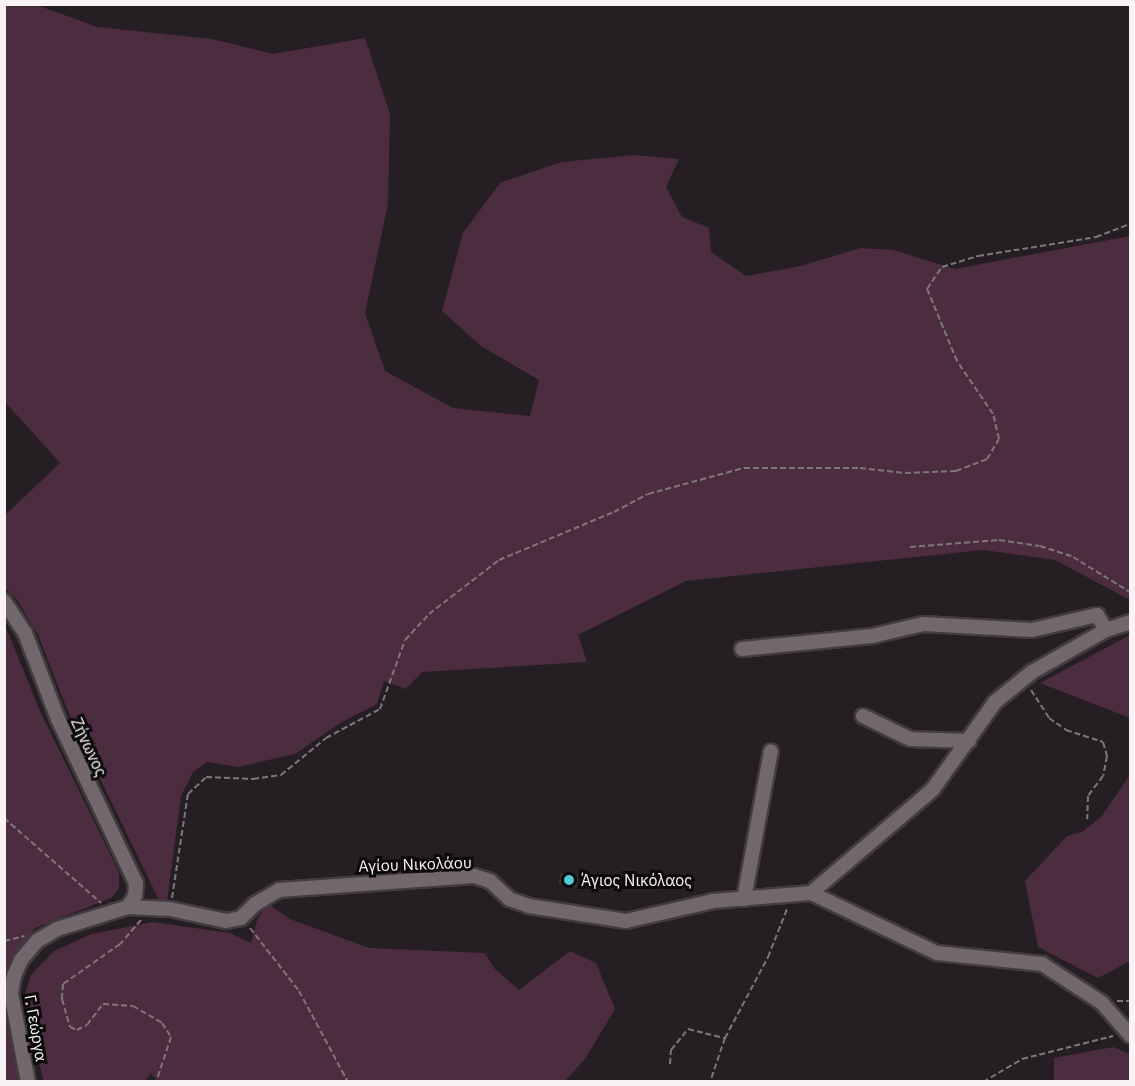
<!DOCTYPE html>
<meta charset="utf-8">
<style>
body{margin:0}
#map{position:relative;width:1135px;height:1086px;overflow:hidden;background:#251e22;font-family:"IBM Plex Sans",sans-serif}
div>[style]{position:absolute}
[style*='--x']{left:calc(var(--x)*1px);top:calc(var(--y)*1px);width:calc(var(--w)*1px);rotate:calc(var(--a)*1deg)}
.green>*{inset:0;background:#4c2c3f}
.building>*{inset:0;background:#3a3136;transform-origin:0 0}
.path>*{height:2px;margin-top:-1px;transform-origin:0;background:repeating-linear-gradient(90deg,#7d767a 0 6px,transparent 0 9px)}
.roads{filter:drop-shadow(2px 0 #423c3f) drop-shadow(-2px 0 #423c3f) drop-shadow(0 2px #423c3f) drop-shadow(0 -2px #423c3f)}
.minor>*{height:14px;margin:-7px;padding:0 7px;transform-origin:7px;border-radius:7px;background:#71676c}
.dots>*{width:16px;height:16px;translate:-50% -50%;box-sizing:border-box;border:3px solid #0c090b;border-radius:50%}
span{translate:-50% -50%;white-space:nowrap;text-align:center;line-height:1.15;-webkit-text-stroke:6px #0c090b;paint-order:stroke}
.street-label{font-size:16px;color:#f9f3f6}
.poi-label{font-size:16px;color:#f9f3f6}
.left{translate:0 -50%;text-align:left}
.frame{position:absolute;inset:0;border:6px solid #f9f3f6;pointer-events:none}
</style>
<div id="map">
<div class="green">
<div style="clip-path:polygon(5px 4px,37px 5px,97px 27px,212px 39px,273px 54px,365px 38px,390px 114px,388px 204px,365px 313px,385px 371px,453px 408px,530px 416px,539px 380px,481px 346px,442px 311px,463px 233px,500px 183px,561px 162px,634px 155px,679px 159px,666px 187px,682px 217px,709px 228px,711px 252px,746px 276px,801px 266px,860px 248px,893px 250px,955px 269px,1130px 236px,1130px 600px,1055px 560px,983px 550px,686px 581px,578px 635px,587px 662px,422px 672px,406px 689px,384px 681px,377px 704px,340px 723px,295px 754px,238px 767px,207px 762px,193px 772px,181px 796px,167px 901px,159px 900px,71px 719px,38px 635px,18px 601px,5px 588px,5px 515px,60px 463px,5px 402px)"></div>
<div style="clip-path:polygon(5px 625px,40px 711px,119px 872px,119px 889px,111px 898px,35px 928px,10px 963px,5px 989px)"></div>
<div style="clip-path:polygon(1130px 635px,1130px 718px,1040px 683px)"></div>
<div style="clip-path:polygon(1130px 775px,1130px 961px,1098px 978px,1038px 947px,1025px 881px,1067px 836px,1082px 832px,1101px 817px)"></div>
<div style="clip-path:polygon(267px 903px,290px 919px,369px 948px,485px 953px,494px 968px,519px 990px,570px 951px,596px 963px,615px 1009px,585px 1059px,565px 1081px,158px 1082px,151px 1073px,145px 1081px,44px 1082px,23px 1001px,31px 975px,54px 951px,92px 934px,153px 922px,230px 933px,251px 943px,257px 920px)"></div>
<div style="clip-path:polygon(4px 1000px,18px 1056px,19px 1081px,5px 1081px)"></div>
<div style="clip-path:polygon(1113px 1047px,1130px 1054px,1130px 1081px,1054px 1081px,1054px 1058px)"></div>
</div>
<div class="building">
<div style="left:561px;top:873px;width:18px;height:11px;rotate:13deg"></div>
</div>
<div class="path">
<div style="--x:910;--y:547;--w:89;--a:-4.5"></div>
<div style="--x:999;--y:540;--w:41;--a:8.3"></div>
<div style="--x:1040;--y:546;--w:35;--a:18"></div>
<div style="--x:1073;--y:557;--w:67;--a:31.6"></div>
<div style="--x:1031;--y:690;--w:33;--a:57"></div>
<div style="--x:1049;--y:718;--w:21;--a:35"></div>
<div style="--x:1066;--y:730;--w:39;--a:18"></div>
<div style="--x:1103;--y:742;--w:15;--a:74"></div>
<div style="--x:1107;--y:756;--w:20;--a:101"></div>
<div style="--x:1103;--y:776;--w:25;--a:127"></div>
<div style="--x:1088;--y:796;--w:23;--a:92"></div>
<div style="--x:4;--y:818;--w:129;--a:41.2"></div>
<div style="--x:172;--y:898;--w:105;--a:-81.3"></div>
<div style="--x:188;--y:794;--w:25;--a:-43"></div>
<div style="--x:206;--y:777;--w:47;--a:2.4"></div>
<div style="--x:253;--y:779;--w:28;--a:-8"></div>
<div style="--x:281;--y:775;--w:58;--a:-39.4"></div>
<div style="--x:326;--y:738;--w:61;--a:-28.2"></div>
<div style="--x:380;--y:709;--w:73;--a:-70.1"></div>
<div style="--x:405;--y:640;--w:35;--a:-47"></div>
<div style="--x:429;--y:614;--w:88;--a:-37.6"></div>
<div style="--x:499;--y:560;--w:125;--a:-22.7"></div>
<div style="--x:614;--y:512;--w:38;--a:-28"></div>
<div style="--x:648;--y:494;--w:99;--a:-15.2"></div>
<div style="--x:744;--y:468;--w:116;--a:0"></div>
<div style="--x:860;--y:468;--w:45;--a:6.3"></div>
<div style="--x:905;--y:473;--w:51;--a:-2.2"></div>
<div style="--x:956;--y:471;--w:33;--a:-21"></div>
<div style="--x:987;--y:459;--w:23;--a:-59"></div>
<div style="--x:999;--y:439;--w:26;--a:-103"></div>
<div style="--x:993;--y:414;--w:64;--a:-124.2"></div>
<div style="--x:957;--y:361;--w:78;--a:-112.6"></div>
<div style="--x:927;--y:289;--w:27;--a:-56"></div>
<div style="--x:942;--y:267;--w:38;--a:-17"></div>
<div style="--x:978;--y:256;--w:120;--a:-9.1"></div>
<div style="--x:1096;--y:237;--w:36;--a:-21"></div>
<div style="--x:141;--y:920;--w:32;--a:131"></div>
<div style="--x:120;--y:944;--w:70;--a:144.9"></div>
<div style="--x:63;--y:984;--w:15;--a:94"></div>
<div style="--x:62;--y:999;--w:29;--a:74"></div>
<div style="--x:70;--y:1027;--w:8;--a:23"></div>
<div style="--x:77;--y:1030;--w:11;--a:-27"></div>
<div style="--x:87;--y:1025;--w:26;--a:-53"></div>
<div style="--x:103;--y:1004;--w:30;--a:4"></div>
<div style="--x:133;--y:1006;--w:34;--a:30"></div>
<div style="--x:162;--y:1023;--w:17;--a:57"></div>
<div style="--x:171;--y:1037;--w:47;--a:108.4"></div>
<div style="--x:250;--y:928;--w:80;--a:52.1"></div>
<div style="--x:299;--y:991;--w:103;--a:61.7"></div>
<div style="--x:4;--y:941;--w:21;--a:-14"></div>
<div style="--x:1117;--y:1001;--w:13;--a:0"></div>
<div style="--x:725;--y:1038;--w:92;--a:-62"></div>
<div style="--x:768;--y:957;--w:52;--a:-68.4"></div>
<div style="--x:670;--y:1064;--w:14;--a:-86"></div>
<div style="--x:671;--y:1050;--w:27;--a:-51"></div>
<div style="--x:688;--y:1029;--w:38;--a:14"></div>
<div style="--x:725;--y:1038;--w:46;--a:108.8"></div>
<div style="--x:983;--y:1082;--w:45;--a:-30.5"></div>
<div style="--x:1022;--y:1059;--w:94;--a:-14.2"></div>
</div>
<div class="roads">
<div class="minor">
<div style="--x:4;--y:601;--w:38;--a:57"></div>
<div style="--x:25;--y:633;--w:92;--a:69"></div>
<div style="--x:58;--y:719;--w:182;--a:64.6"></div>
<div style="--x:136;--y:883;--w:13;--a:94"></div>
<div style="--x:135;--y:896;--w:13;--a:122"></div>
<div style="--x:742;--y:649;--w:131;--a:-5.7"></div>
<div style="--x:872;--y:636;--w:52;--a:-13.2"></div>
<div style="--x:923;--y:624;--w:109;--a:3.2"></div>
<div style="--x:1032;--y:630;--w:67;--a:-13"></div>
<div style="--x:1097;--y:615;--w:17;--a:59"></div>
<div style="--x:863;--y:716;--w:52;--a:26.1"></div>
<div style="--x:910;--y:739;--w:59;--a:1.9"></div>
<div style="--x:811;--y:893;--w:160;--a:-40.4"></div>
<div style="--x:933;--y:789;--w:107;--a:-54.5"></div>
<div style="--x:995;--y:702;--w:48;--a:-39"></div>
<div style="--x:1032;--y:672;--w:85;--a:-29.6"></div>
<div style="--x:1106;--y:630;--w:25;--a:-18"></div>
<div style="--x:744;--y:899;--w:150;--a:-79.7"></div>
<div style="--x:28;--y:1082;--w:91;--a:-100.8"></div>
<div style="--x:11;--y:993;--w:17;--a:-80"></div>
<div style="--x:14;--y:976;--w:17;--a:-66"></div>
<div style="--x:21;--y:960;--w:25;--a:-50"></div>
<div style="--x:37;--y:941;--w:23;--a:-31"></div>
<div style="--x:57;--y:929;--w:74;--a:-17.2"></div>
<div style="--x:128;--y:907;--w:42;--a:2.7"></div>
<div style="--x:170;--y:909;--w:57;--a:12.1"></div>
<div style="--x:226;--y:921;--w:15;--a:-11"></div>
<div style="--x:241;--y:918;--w:20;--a:-45"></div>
<div style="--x:255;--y:904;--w:28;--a:-30"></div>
<div style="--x:279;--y:890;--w:196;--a:-4.1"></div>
<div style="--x:474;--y:876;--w:17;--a:17"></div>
<div style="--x:490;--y:881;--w:26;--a:43"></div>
<div style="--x:509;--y:899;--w:21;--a:19"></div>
<div style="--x:529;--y:906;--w:98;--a:8.8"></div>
<div style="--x:626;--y:921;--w:89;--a:-12.9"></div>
<div style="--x:713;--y:901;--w:98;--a:-4.7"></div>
<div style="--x:811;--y:893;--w:140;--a:25.5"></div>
<div style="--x:937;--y:953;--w:106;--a:6"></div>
<div style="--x:1042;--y:964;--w:72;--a:33"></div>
<div style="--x:1102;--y:1003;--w:43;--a:48.8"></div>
</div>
</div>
<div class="dots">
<div style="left:569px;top:880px;background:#52cbd7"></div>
</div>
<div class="street-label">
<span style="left:89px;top:747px;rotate:65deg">Ζήνωνος</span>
<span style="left:415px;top:864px;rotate:-2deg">Αγίου Νικολάου</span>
<span style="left:36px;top:1028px;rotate:80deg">Γ. Γεώργα</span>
</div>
<div class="poi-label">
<span class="left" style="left:581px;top:880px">Άγιος Νικόλαος</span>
</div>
<div class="frame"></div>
</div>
